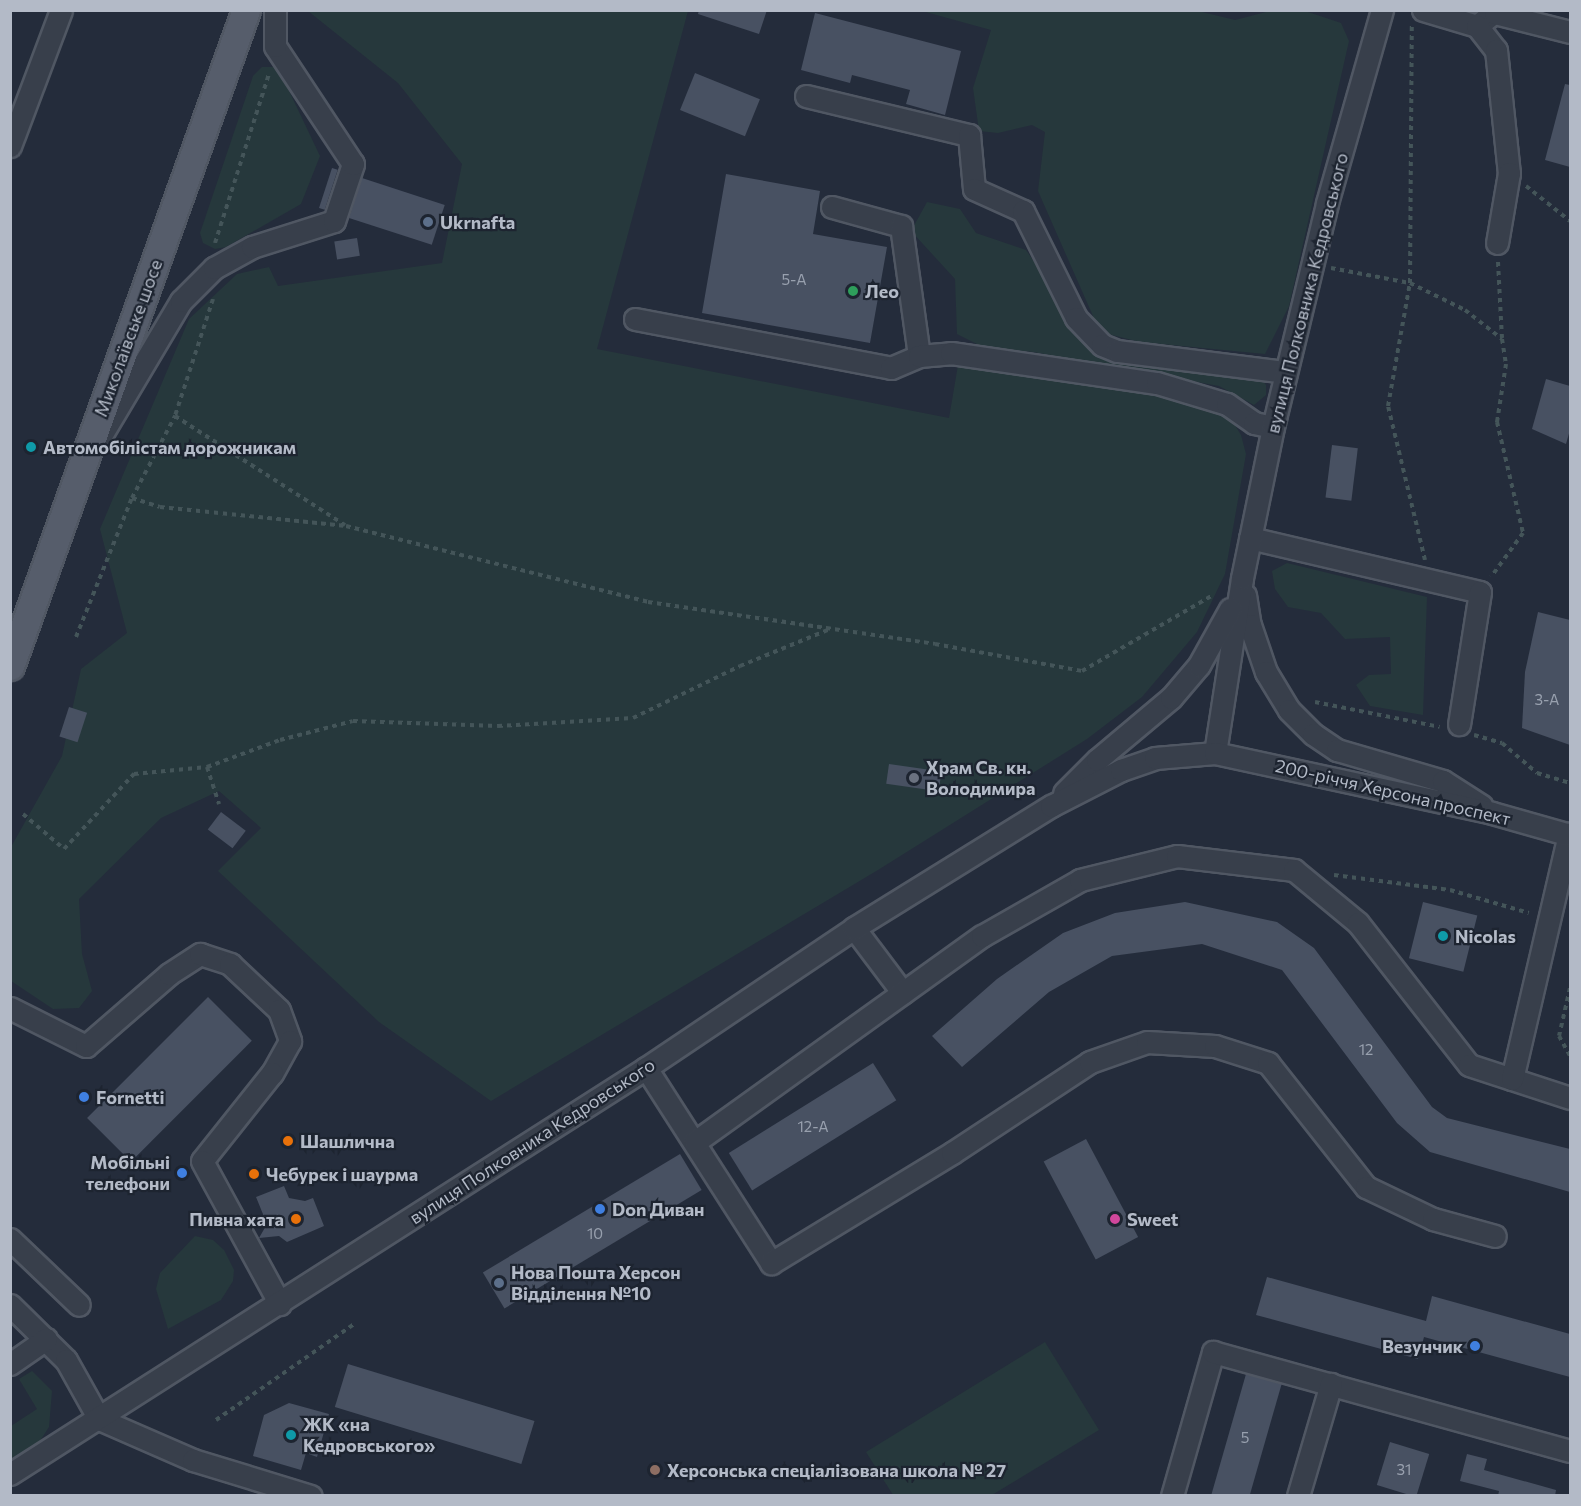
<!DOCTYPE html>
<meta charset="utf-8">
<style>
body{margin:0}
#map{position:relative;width:1581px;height:1506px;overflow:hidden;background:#242c3b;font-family:Commissioner,sans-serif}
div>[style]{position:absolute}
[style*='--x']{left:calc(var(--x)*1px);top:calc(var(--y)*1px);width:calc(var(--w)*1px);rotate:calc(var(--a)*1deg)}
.green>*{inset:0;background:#26383c}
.building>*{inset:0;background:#485162;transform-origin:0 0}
.path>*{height:4px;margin-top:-2px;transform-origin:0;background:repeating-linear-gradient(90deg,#445559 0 4.5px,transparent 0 9px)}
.roads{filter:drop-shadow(2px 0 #505763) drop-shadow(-2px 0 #505763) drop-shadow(0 2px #505763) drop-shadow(0 -2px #505763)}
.minor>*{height:21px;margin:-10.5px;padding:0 10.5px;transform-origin:10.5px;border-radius:10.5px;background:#383f4b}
.major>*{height:27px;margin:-13.5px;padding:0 13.5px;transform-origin:13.5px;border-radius:13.5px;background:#565d6b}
.dots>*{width:16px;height:16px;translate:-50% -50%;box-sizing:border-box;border:3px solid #1d2430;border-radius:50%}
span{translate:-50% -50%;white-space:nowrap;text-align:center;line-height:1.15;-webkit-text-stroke:4.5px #1d2430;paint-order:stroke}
.number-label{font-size:15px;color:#98a0ae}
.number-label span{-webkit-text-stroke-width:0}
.poi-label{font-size:18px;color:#b3bac7;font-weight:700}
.left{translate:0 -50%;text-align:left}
.right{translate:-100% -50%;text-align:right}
.street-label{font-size:18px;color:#b3bac7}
.frame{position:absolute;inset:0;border:12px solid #b3bac7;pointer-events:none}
</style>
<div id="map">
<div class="green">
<div style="clip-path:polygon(1194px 10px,1235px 20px,1270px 11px,1302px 10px,1341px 23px,1349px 41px,1289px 306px,1265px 354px,1140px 342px,1100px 332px,1038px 191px,1045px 132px,1032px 125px,998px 133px,979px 131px,973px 88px,991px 30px,922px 11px)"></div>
<div style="clip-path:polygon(308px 11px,688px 11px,597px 349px,949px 418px,958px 365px,1200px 401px,1230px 417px,1241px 435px,1246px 454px,1225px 574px,1197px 632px,1142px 697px,1087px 739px,878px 870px,491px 1101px,379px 1022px,218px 871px,261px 828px,219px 791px,161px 818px,79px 899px,82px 954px,92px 991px,79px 1008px,53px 1009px,11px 981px,11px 847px,62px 756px,81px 669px,127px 633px,100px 529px,189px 319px,237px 274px,269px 267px,278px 286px,442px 263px,462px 164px,398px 83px)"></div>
<div style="clip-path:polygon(262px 67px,273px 67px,282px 76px,320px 156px,301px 204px,226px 247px,215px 249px,203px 243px,200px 233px,253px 76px)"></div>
<div style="clip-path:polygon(927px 202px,960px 209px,976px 233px,1026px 250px,1056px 293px,1059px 311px,1078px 339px,1093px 349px,1260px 377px,1266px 385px,1266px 395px,1254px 405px,1219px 386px,1033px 352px,985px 348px,957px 334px,955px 279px,911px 231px)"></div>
<div style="clip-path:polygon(1287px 563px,1427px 597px,1423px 715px,1370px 706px,1356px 685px,1369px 675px,1391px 674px,1390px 637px,1345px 639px,1321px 613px,1288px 607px,1275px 589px,1272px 571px)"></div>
<div style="clip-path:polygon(195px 1236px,213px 1240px,224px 1250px,234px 1270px,233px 1281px,221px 1300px,168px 1329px,156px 1289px,160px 1273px)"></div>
<div style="clip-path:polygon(1045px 1342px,1099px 1430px,992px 1495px,893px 1495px,866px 1452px)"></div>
<div style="clip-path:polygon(32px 1371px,52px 1391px,49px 1427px,40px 1441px,11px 1459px,11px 1426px,37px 1409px,19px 1379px)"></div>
</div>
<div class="building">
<div style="clip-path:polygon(699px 10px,767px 10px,759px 34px,698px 14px)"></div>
<div style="clip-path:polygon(815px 13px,961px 51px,945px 115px,906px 104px,910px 90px,852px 75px,850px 83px,801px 70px)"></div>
<div style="left:695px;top:73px;width:70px;height:40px;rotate:22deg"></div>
<div style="clip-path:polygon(1565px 84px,1570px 85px,1570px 167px,1545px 160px)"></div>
<div style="left:332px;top:168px;width:6px;height:42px;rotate:18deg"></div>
<div style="clip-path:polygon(726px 174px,820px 191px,813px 234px,887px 247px,870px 343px,702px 313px)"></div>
<div style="left:362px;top:178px;width:87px;height:42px;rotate:18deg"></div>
<div style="left:357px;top:238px;width:18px;height:23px;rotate:81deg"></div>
<div style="clip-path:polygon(1546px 379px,1570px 386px,1570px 430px,1566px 444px,1532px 429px)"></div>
<div style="left:1332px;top:445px;width:26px;height:53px;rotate:7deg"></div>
<div style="clip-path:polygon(1538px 612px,1570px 620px,1570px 745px,1522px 728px,1525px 672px)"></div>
<div style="left:69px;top:707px;width:19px;height:31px;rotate:18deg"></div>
<div style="left:889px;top:764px;width:53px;height:20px;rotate:8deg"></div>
<div style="left:221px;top:812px;width:31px;height:22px;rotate:37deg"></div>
<div style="clip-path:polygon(1185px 902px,1277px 922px,1314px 948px,1432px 1107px,1447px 1118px,1570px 1149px,1570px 1192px,1430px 1152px,1397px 1123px,1282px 970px,1202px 944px,1112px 956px,1049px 992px,962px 1067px,932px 1036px,997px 979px,1063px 933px,1115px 913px)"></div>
<div style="left:1423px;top:902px;width:56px;height:58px;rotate:14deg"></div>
<div style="left:208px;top:997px;width:62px;height:171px;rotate:45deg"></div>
<div style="left:873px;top:1063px;width:44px;height:170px;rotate:58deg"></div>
<div style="left:1086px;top:1139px;width:111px;height:48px;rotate:62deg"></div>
<div style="left:680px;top:1154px;width:42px;height:230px;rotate:59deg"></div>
<div style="clip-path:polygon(284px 1186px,289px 1198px,305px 1201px,313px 1198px,324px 1226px,287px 1242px,279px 1236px,259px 1238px,267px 1224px,256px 1197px)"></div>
<div style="clip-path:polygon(1267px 1277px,1426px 1321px,1432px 1296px,1570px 1334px,1570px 1377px,1424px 1337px,1418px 1359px,1256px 1315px)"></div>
<div style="left:348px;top:1364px;width:195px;height:45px;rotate:17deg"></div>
<div style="left:1246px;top:1374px;width:37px;height:128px;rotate:16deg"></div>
<div style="clip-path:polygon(289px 1403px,329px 1414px,317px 1457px,306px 1453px,301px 1470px,253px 1456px,264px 1415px)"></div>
<div style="left:1390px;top:1442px;width:41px;height:45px;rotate:17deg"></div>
<div style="clip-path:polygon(1467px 1454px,1487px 1459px,1484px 1470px,1556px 1490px,1555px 1496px,1498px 1496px,1499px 1491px,1460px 1481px)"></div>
</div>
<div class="path">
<div style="--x:1526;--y:186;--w:56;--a:38.5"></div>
<div style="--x:215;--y:243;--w:177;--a:-72.3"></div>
<div style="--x:1498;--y:262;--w:76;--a:87"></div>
<div style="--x:1331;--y:268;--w:80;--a:10.8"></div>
<div style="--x:1410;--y:283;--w:257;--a:-89.6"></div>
<div style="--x:213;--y:299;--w:123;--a:108"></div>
<div style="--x:175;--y:416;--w:202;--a:32.7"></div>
<div style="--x:132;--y:498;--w:93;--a:-62.3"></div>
<div style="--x:1425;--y:560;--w:158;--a:-103.5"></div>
<div style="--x:1388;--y:406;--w:125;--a:-79.9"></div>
<div style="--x:1410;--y:283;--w:61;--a:26.1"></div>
<div style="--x:1465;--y:310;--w:47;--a:38.1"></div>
<div style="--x:1502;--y:339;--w:25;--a:81"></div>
<div style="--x:1506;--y:364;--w:59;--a:98.8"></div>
<div style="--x:1497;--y:422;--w:114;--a:76.8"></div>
<div style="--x:1523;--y:533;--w:54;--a:126"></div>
<div style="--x:76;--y:637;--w:150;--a:-68.1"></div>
<div style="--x:132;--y:498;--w:29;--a:18"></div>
<div style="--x:160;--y:507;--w:187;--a:5.8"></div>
<div style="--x:346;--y:526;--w:311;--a:14.1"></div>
<div style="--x:648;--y:602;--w:290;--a:8.3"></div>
<div style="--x:935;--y:644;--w:149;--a:10.4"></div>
<div style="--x:1082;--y:671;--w:151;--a:-30.1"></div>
<div style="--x:1315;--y:702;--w:127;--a:11.3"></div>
<div style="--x:1474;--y:735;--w:29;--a:16"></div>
<div style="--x:1502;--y:743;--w:46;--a:40.6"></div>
<div style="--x:1537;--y:773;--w:34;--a:17"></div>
<div style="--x:207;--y:767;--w:39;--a:72"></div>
<div style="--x:23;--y:814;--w:54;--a:40.5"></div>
<div style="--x:64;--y:849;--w:103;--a:-47"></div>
<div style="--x:134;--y:774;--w:73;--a:-5.5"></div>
<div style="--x:207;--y:767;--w:78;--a:-20.3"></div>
<div style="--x:280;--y:740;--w:75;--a:-14.6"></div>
<div style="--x:353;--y:721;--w:145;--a:2"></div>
<div style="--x:498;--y:726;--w:135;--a:-3.4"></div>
<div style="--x:633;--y:718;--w:119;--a:-25.9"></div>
<div style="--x:740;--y:666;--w:97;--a:-22.3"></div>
<div style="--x:1334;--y:875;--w:117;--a:7.4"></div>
<div style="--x:1450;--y:890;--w:82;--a:16.2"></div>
<div style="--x:1570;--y:988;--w:49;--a:102.9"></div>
<div style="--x:1559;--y:1036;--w:23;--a:61"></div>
<div style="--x:216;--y:1420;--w:168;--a:-34.8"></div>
</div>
<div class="roads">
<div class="minor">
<div style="--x:1423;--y:10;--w:56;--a:16.5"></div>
<div style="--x:1477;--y:26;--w:26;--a:-39"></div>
<div style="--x:1495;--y:13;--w:77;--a:14.2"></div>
<div style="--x:1477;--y:26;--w:31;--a:52"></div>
<div style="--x:1496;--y:50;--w:124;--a:84"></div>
<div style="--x:1509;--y:173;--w:71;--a:99.7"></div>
<div style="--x:806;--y:96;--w:168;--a:13.5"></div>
<div style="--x:969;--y:135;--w:54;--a:84.7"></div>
<div style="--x:974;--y:189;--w:54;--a:24.2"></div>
<div style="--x:1023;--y:211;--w:119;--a:63.6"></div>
<div style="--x:1076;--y:318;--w:37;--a:46"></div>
<div style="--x:1102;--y:345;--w:16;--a:22"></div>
<div style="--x:1117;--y:351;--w:170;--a:7.1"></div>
<div style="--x:10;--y:146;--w:145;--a:-69.4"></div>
<div style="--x:832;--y:207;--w:72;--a:15.4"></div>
<div style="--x:901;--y:226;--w:131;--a:82.1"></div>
<div style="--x:635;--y:319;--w:261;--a:10.8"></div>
<div style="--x:891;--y:368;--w:30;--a:-23"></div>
<div style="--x:919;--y:356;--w:32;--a:-5"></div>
<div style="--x:951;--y:353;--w:208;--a:8.3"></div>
<div style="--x:1157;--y:383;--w:73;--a:16.7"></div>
<div style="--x:1227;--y:404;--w:33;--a:35"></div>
<div style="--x:1254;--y:423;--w:19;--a:12"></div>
<div style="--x:102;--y:434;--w:155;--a:-59.3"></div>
<div style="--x:181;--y:301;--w:47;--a:-45"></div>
<div style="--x:214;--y:268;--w:43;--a:-28.9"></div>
<div style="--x:252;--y:247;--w:86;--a:-17.6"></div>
<div style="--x:334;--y:221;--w:60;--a:-71.6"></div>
<div style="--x:353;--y:164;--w:141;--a:-123.5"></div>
<div style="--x:275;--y:46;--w:36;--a:-90"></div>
<div style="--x:1250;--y:538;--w:236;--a:13.2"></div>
<div style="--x:1480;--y:592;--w:134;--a:99"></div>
<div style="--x:1245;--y:595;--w:30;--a:81"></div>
<div style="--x:1250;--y:625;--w:50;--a:71.2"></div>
<div style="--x:1266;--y:672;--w:44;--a:58.8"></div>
<div style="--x:1289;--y:710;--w:34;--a:45"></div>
<div style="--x:1313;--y:734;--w:29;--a:34"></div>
<div style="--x:1337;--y:750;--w:110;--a:16.3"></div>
<div style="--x:1443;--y:781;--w:46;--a:32.7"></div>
<div style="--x:1215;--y:753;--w:177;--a:-81.2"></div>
<div style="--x:1242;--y:578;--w:154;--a:-78.4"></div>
<div style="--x:1273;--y:427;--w:230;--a:-76.4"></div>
<div style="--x:1327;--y:203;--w:201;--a:-74.1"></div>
<div style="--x:1064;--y:793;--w:47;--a:-45"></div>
<div style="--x:1097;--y:760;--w:97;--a:-40"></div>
<div style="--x:1171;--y:698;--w:43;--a:-49.7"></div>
<div style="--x:1199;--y:665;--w:64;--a:-61"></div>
<div style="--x:854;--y:928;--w:81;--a:53"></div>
<div style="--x:10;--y:1008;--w:85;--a:26.6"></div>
<div style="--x:86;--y:1046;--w:110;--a:-40.9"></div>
<div style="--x:169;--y:974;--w:37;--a:-33"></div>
<div style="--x:200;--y:954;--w:32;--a:18"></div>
<div style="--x:230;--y:964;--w:67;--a:43.2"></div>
<div style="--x:279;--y:1010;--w:33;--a:70"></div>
<div style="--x:290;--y:1041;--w:37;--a:119"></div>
<div style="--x:272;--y:1073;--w:112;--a:128.5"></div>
<div style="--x:202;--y:1161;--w:163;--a:61.4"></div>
<div style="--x:646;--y:1068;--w:232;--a:57.3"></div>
<div style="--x:771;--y:1263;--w:212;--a:-31.3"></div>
<div style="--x:952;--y:1153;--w:165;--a:-33.4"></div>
<div style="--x:1090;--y:1062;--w:60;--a:-19.3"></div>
<div style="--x:1147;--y:1042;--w:68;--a:3.4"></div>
<div style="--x:1215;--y:1046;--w:56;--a:17.8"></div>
<div style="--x:1268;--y:1063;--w:158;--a:51.7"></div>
<div style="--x:1366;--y:1187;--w:74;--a:25.5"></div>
<div style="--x:1433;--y:1219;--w:64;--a:15.3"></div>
<div style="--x:1512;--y:1079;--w:61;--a:18.1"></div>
<div style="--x:695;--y:1142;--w:353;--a:-35.7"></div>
<div style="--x:982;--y:936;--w:113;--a:-29.7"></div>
<div style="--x:1080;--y:880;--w:100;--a:-13.9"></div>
<div style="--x:1177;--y:856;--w:118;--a:6.8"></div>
<div style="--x:1294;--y:870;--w:83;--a:39.6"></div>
<div style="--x:1358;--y:923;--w:180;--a:52"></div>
<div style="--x:1469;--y:1065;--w:45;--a:18"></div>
<div style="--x:1512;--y:1079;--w:252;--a:-76.9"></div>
<div style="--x:10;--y:1239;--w:95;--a:43.7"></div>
<div style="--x:10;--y:1305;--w:78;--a:44.5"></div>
<div style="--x:66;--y:1360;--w:68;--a:60.8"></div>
<div style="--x:99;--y:1419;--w:103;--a:23.6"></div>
<div style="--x:193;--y:1460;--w:123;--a:17"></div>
<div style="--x:10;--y:1364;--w:44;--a:-34.8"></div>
<div style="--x:10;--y:1474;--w:755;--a:-32.55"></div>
<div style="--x:646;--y:1068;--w:251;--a:-33.9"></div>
<div style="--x:854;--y:928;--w:232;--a:-31.8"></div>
<div style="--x:1051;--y:806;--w:79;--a:-27.2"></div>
<div style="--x:1121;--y:770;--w:36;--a:-19"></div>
<div style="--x:1155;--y:758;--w:60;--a:-4.8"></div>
<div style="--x:1215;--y:753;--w:283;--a:12.2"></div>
<div style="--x:1492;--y:813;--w:81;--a:15.8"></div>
<div style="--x:1172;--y:1496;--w:150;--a:-74.1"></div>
<div style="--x:1213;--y:1352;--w:370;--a:15.5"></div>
<div style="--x:1298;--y:1496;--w:117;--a:-73.6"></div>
</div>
<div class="major">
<div style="--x:10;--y:666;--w:697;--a:-70.21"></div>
</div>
</div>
<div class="dots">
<div style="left:428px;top:222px;background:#5c6f8a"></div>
<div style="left:853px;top:291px;background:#2e9e5b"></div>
<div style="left:31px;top:447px;background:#0f9aa8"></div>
<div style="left:914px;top:778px;background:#6b7280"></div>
<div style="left:1443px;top:936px;background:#0f9aa8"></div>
<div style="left:84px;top:1097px;background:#3f7fe0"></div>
<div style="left:288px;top:1141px;background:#e8710a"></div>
<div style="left:182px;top:1173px;background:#3f7fe0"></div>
<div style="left:254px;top:1174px;background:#e8710a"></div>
<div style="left:600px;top:1209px;background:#3f7fe0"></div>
<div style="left:296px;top:1219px;background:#e8710a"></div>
<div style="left:1115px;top:1219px;background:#d1479c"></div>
<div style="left:499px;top:1283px;background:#5c6f8a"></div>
<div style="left:1475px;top:1346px;background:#3f7fe0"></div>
<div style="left:291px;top:1435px;background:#0f9aa8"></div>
<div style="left:655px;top:1470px;background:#8d6e63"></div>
</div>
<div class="number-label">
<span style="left:794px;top:280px">5-А</span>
<span style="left:1547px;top:700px">3-А</span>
<span style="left:1366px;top:1050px">12</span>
<span style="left:813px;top:1127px">12-А</span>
<span style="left:595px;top:1234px">10</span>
<span style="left:1245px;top:1438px">5</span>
<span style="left:1404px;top:1470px">31</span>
</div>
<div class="poi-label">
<span class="left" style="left:440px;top:222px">Ukrnafta</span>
<span class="left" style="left:865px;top:291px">Лео</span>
<span class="left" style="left:43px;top:447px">Автомобілістам дорожникам</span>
<span class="left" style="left:926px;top:778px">Храм Св. кн.<br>Володимира</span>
<span class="left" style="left:1455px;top:936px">Nicolas</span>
<span class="left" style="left:96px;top:1097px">Fornetti</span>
<span class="left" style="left:300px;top:1141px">Шашлична</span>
<span class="right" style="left:170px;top:1173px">Мобільні<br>телефони</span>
<span class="left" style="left:266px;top:1174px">Чебурек і шаурма</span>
<span class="left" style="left:612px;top:1209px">Don Диван</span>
<span class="right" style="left:284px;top:1219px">Пивна хата</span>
<span class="left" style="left:1127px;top:1219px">Sweet</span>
<span class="left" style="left:511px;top:1283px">Нова Пошта Херсон<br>Відділення №10</span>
<span class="right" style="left:1463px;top:1346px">Везунчик</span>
<span class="left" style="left:303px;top:1435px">ЖК «на<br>Кедровського»</span>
<span class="left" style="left:667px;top:1470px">Херсонська спеціалізована школа № 27</span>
</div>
<div class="street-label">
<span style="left:1307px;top:293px;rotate:-76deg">вулиця Полковника Кедровського</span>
<span style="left:128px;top:338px;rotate:-70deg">Миколаївське шосе</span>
<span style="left:1393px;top:792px;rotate:13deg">200-річчя Херсона проспект</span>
<span style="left:532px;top:1141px;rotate:-33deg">вулиця Полковника Кедровського</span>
</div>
<div class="frame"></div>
</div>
